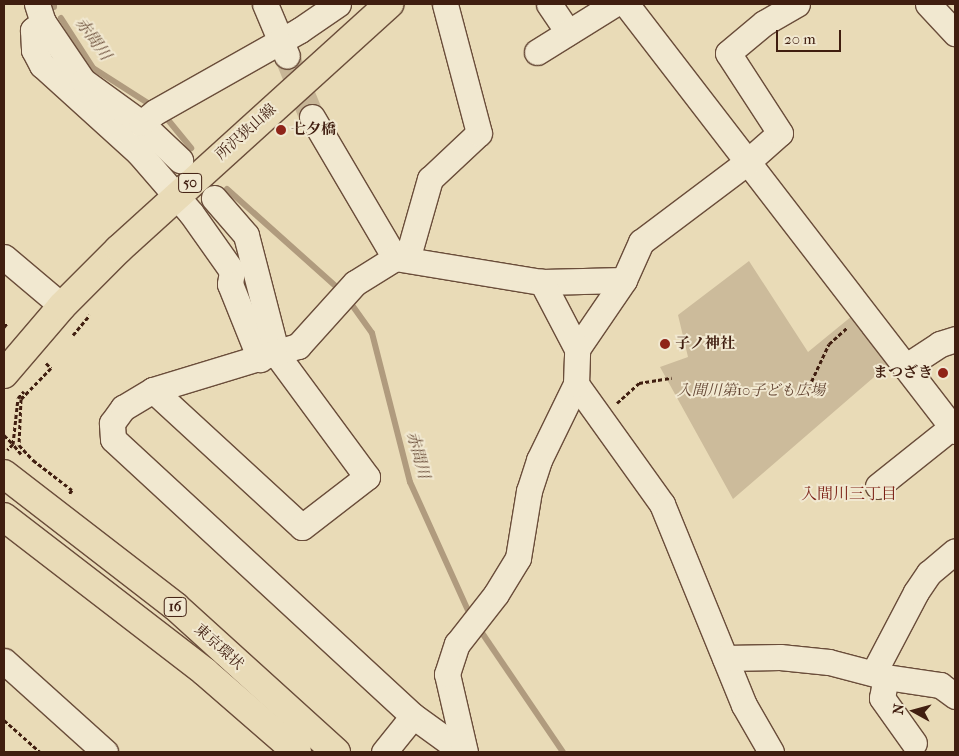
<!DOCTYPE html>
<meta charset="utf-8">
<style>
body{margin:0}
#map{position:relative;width:959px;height:756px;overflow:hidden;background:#e9dbb7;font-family:"IM FELL French Canon","Noto Serif JP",serif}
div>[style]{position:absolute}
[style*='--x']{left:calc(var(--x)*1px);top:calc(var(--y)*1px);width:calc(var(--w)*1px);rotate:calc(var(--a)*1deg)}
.green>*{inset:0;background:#ccbb9b}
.stream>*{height:6px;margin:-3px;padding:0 3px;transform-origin:3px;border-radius:3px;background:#b09b7e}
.minor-tunnel>*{height:25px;margin-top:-12.5px;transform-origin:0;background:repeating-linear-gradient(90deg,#c7b596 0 25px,transparent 0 37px)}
.path>*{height:3px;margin-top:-1.5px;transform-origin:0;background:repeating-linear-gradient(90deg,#401e10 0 4px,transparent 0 6.5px)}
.roads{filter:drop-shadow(1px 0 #6a4d3a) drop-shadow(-1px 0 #6a4d3a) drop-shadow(0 1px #6a4d3a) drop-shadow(0 -1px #6a4d3a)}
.minor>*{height:25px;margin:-12.5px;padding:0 12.5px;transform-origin:12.5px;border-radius:12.5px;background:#f1e8d0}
.major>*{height:28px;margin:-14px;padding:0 14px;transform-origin:14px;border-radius:14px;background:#e9dbb7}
.highway>*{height:28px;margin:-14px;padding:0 14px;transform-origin:14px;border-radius:14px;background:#e9dbb7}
.dots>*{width:14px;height:14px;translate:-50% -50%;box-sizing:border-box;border:2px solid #f1e8d0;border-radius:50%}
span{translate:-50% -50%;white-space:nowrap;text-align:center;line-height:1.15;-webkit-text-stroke:4px #f1e8d0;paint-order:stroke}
.shield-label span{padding:1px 4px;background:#f1e8d0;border:1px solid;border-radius:4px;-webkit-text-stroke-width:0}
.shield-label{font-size:14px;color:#401e10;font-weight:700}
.poi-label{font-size:15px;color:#401e10;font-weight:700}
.left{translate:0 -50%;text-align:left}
.right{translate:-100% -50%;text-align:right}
.street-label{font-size:15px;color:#401e10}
.park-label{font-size:15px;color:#634533;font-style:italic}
.water-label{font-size:16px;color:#674a36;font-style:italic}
.neighbourhood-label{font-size:16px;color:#7a1f14}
.frame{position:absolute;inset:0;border:5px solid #401e10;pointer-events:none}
.north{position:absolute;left:889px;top:686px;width:50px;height:50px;-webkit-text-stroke:4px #f1e8d0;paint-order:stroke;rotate:277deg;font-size:14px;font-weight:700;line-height:20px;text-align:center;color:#401e10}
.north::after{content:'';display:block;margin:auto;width:18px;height:22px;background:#401e10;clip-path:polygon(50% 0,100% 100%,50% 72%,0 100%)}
.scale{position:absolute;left:776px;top:30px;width:65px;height:22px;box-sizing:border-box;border:2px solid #401e10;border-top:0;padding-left:6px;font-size:15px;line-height:18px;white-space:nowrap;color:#401e10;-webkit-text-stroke:4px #f1e8d0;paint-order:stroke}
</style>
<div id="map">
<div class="green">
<div style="clip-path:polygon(749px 261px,808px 352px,852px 316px,888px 365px,733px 499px,660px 367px,688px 357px,678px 315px)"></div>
</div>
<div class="stream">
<div style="--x:54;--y:4;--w:3;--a:90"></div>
<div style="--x:61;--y:18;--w:59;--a:57.4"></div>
<div style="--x:93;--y:68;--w:72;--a:32.6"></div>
<div style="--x:164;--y:115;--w:43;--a:50.7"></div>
<div style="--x:227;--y:189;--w:153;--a:41.8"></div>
<div style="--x:347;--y:298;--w:43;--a:54.5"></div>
<div style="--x:372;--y:333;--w:154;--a:75.7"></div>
<div style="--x:410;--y:482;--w:148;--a:65.7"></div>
<div style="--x:478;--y:627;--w:151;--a:55.8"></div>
</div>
<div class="minor-tunnel">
<div style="--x:287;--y:56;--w:66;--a:67.7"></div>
</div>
<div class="path">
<div style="--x:4;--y:327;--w:6;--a:-51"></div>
<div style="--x:73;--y:335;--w:26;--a:-50"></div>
<div style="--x:46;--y:363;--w:7;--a:45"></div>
<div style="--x:51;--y:368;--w:43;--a:134.1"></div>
<div style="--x:21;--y:399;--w:46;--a:92.5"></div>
<div style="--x:19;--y:445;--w:21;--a:47"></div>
<div style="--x:33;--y:460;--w:49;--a:37.6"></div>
<div style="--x:72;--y:490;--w:5;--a:127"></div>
<div style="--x:806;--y:393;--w:54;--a:-64.9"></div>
<div style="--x:829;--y:344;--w:24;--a:-42"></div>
<div style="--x:617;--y:403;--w:30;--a:-42"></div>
<div style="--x:639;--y:383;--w:33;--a:-9"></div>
<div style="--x:4;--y:435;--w:13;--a:45"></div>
<div style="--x:13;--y:444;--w:8;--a:135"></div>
<div style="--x:21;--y:454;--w:13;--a:-129"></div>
<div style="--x:13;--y:444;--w:46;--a:-83.8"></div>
<div style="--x:18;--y:398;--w:9;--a:-49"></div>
<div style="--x:4;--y:720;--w:48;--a:41.6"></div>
</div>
<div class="roads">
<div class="minor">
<div style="--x:37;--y:4;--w:19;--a:72"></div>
<div style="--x:43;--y:22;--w:13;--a:141"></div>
<div style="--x:33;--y:30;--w:20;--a:87"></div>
<div style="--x:34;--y:50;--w:17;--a:62"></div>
<div style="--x:42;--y:65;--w:131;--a:42.2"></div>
<div style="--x:139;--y:153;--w:79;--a:49.1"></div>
<div style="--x:191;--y:213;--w:71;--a:54.7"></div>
<div style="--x:232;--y:271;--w:13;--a:99"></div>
<div style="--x:230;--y:284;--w:81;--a:68.2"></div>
<div style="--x:265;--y:4;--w:56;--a:67.1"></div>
<div style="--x:549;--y:4;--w:34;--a:56"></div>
<div style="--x:626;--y:4;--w:539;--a:52.39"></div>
<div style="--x:928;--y:4;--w:40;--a:47"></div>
<div style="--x:43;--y:22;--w:71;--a:55.9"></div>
<div style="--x:83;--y:81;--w:72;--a:35.9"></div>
<div style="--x:141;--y:123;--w:54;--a:43.5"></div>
<div style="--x:537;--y:52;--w:91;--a:-31.9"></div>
<div style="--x:312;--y:117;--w:164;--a:59.5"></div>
<div style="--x:395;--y:258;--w:17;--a:-31"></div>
<div style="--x:410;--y:249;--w:73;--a:-74.1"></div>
<div style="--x:430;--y:179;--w:67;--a:-43.2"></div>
<div style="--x:479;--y:133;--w:133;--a:-104.8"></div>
<div style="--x:141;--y:123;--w:18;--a:-38"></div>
<div style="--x:155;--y:112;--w:167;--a:-29.5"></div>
<div style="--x:300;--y:30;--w:46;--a:-34.4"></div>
<div style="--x:4;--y:257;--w:76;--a:40.2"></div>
<div style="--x:577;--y:349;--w:83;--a:-55.7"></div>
<div style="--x:624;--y:280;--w:42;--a:-65.9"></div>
<div style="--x:641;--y:242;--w:131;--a:-37"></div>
<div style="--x:746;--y:163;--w:45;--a:-41.4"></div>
<div style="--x:780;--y:133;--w:95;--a:-123"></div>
<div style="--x:728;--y:53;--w:47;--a:-39.8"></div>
<div style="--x:764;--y:23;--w:38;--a:-30"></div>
<div style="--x:905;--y:367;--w:42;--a:-33.3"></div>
<div style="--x:940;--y:344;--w:16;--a:-18"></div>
<div style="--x:576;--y:384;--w:148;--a:54.4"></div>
<div style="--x:662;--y:504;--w:217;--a:67.8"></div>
<div style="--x:744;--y:705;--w:54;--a:60.1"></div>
<div style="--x:153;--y:390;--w:202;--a:42.6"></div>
<div style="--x:302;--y:527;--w:82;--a:-37.6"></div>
<div style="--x:367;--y:477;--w:152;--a:-126.4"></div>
<div style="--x:277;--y:355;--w:124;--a:-104.5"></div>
<div style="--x:246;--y:235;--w:49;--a:-130.9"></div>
<div style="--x:878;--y:486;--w:95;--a:-38.6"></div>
<div style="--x:725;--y:658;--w:55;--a:-1"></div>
<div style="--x:780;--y:657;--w:49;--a:5.8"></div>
<div style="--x:829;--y:662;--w:59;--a:14.7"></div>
<div style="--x:886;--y:677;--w:55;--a:8.4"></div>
<div style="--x:940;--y:685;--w:19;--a:36"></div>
<div style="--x:4;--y:661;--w:136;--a:42"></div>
<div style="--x:874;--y:672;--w:90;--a:-62.3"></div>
<div style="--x:916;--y:592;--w:23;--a:-56"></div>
<div style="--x:929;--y:573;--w:34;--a:-40"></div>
<div style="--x:886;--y:677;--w:21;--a:101"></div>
<div style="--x:882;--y:698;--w:55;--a:54.6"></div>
<div style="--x:384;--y:752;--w:46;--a:-51.1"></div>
<div style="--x:463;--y:752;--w:62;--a:-144.2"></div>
<div style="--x:413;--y:716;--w:408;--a:-137.3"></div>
<div style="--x:113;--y:439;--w:16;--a:-94"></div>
<div style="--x:112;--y:423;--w:19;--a:-54"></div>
<div style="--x:123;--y:408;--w:35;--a:-31"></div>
<div style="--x:153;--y:390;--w:152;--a:-16.9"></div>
<div style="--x:298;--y:346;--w:85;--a:-47.9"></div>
<div style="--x:355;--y:283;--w:47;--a:-32"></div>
<div style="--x:395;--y:258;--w:149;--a:9.3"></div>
<div style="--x:542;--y:282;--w:82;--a:-1.4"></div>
<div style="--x:465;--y:752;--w:80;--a:-103"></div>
<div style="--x:447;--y:674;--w:32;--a:-72"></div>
<div style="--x:457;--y:644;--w:63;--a:-52"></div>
<div style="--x:496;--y:594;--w:42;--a:-58.6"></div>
<div style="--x:518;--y:558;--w:68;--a:-80.7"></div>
<div style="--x:529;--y:491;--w:33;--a:-72"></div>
<div style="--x:539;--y:460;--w:85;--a:-64"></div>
<div style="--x:576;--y:384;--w:35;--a:-88"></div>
<div style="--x:577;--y:349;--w:76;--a:-117.6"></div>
</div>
<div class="major">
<div style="--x:4;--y:374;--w:89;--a:-49.5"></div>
<div style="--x:62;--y:306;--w:81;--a:-45"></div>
<div style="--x:119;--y:249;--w:365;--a:-42.2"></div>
</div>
<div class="highway">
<div style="--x:4;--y:474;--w:217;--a:37.7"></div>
<div style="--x:176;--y:607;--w:216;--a:42.2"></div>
<div style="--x:4;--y:517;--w:254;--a:37.6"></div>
<div style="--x:205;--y:672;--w:122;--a:41"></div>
</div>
</div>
<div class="dots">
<div style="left:281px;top:130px;background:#8f2418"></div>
<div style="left:665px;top:344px;background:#8f2418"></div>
<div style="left:943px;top:373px;background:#8f2418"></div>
</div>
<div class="shield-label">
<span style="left:190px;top:183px">50</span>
<span style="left:175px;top:607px">16</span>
</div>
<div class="poi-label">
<span class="left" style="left:291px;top:130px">七夕橋</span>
<span class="left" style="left:675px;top:344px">子ノ神社</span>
<span class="right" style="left:933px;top:373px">まつざき</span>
</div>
<div class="street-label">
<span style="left:246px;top:132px;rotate:-42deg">所沢狭山線</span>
<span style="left:219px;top:647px;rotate:42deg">東京環状</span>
</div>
<div class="park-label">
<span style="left:751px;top:391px">入間川第10子ども広場</span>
</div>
<div class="water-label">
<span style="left:93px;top:39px;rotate:54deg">赤間川</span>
<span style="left:418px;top:455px;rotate:75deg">赤間川</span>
</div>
<div class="neighbourhood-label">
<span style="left:849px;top:494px">入間川三丁目</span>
</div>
<div class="frame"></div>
<div class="north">N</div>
<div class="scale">20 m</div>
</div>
